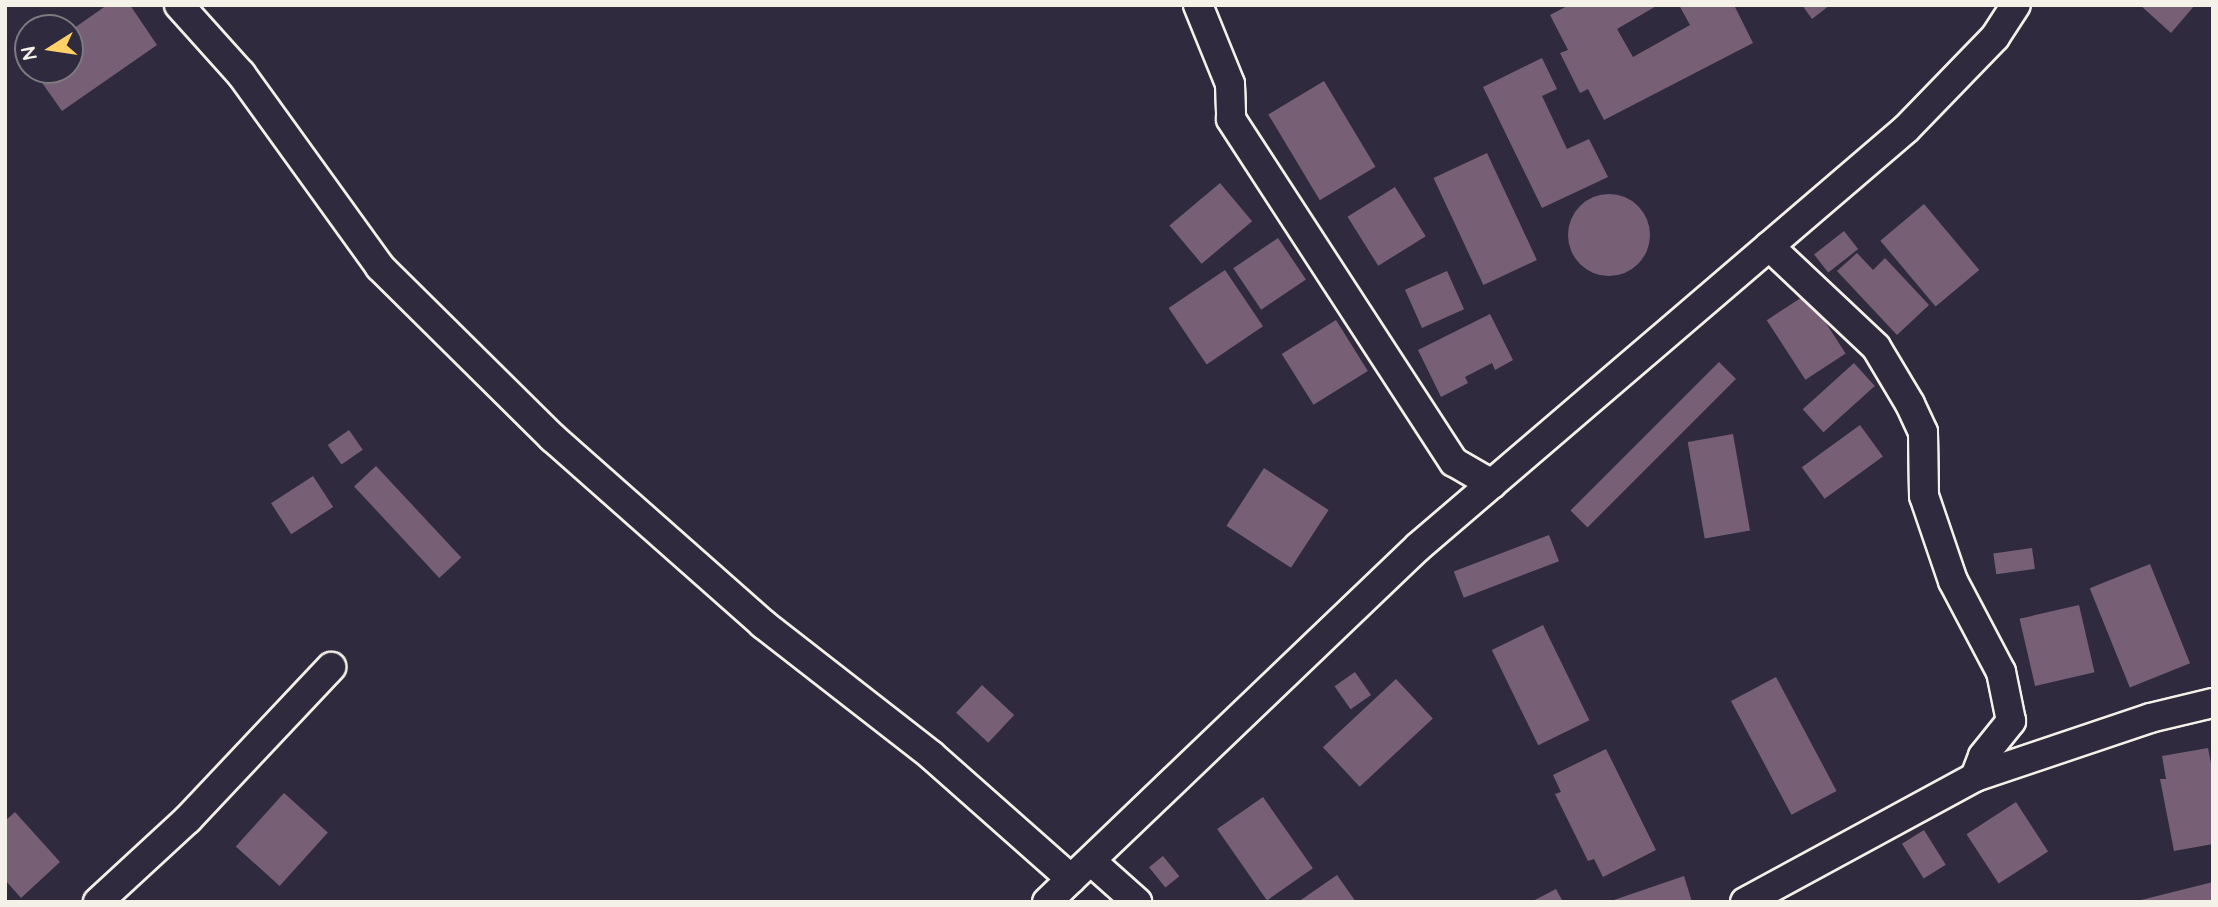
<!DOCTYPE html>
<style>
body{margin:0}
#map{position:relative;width:2218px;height:907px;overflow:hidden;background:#2f2a3d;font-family:"Architects Daughter",sans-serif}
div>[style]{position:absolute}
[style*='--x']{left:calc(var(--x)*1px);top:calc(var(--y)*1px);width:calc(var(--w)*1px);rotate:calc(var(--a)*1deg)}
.building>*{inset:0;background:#776075;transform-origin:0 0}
.round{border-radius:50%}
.roads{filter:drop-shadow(2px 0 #f4f1e8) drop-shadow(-2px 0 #f4f1e8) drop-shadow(0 2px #f4f1e8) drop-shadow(0 -2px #f4f1e8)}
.minor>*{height:28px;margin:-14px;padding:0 14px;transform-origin:14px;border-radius:14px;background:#2f2a3d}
span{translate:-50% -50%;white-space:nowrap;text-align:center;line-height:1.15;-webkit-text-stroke:5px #2f2a3d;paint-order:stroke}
.frame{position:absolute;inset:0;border:7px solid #f4f1e8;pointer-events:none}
.north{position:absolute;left:14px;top:14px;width:70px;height:70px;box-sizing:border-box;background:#2f2a3d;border:2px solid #7e7a81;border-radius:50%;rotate:258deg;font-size:19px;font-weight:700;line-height:28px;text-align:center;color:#f4f1e8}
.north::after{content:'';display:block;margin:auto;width:24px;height:32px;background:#ffd166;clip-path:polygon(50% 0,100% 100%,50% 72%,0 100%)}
</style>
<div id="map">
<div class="building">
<div style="clip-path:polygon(107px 5px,130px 5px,157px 45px,62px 111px,33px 70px,70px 70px,70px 31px)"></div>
<div style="clip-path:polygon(1569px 5px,1658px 5px,1617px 29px,1633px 57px,1690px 25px,1679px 5px,1734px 5px,1753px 43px,1604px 120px,1588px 89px,1580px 93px,1560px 53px,1568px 50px,1550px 15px)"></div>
<div style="clip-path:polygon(1802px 5px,1830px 5px,1812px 19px)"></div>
<div style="clip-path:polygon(2140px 5px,2195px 5px,2171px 33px)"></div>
<div style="clip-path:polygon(1542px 58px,1557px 89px,1542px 96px,1567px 149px,1589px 139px,1608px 177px,1542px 208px,1483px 87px)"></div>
<div style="left:1324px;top:81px;width:100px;height:65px;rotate:59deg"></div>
<div style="left:1487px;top:153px;width:118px;height:59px;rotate:65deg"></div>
<div style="left:1220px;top:183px;width:50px;height:66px;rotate:50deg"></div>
<div style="left:1395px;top:187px;width:58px;height:56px;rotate:58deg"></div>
<div class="round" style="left:1568px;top:194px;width:82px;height:82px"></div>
<div style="left:1924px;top:204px;width:86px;height:57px;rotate:50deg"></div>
<div style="left:1844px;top:231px;width:23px;height:38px;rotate:52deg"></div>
<div style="left:1278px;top:238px;width:50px;height:54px;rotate:56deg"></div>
<div style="clip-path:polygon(1857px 253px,1873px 270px,1885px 258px,1929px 305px,1897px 335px,1837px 271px)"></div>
<div style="left:1225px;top:270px;width:68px;height:68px;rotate:56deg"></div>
<div style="left:1447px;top:271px;width:42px;height:46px;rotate:66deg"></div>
<div style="left:1807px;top:294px;width:71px;height:48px;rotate:57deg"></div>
<div style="clip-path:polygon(1490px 314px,1513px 360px,1495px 370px,1492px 363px,1465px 377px,1468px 383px,1441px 397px,1418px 350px)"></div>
<div style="left:1336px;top:320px;width:60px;height:64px;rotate:58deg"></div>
<div style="left:1719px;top:362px;width:24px;height:210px;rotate:45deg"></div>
<div style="left:1854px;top:363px;width:31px;height:69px;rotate:48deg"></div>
<div style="left:1860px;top:425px;width:39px;height:72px;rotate:54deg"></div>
<div style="left:349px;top:430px;width:24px;height:26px;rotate:55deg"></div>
<div style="left:1733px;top:434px;width:98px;height:46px;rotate:80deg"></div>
<div style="left:376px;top:466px;width:125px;height:30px;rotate:47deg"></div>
<div style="left:1264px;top:468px;width:77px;height:69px;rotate:33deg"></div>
<div style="left:313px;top:476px;width:37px;height:50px;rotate:57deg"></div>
<div style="left:1549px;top:535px;width:28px;height:102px;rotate:69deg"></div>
<div style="left:2032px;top:548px;width:21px;height:39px;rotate:82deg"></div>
<div style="left:2150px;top:564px;width:107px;height:65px;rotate:68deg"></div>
<div style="left:2079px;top:605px;width:69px;height:61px;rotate:77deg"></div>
<div style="left:1543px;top:625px;width:106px;height:57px;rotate:64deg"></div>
<div style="left:1355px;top:672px;width:28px;height:25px;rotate:55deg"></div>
<div style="left:1776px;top:677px;width:129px;height:51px;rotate:62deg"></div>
<div style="left:1396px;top:679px;width:54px;height:100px;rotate:47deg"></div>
<div style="left:982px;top:685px;width:44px;height:38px;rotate:43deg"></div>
<div style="clip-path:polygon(2208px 748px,2213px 773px,2213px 844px,2174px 851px,2160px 779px,2166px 779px,2162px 756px)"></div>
<div style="clip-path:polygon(1606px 749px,1656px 850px,1603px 877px,1594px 859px,1588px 861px,1555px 794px,1561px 792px,1553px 775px)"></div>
<div style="left:284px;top:793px;width:59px;height:72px;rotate:42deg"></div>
<div style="left:1263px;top:797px;width:87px;height:56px;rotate:55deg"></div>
<div style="left:2016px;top:802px;width:59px;height:59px;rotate:57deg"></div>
<div style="clip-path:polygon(15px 812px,60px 862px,21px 898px,5px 880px,5px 821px)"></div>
<div style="left:1924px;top:830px;width:41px;height:26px;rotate:58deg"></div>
<div style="left:1163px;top:856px;width:26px;height:18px;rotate:51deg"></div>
<div style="clip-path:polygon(1337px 875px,1356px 902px,1298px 902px)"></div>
<div style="clip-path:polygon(1684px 876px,1692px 902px,1611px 902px,1611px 901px)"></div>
<div style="clip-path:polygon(2213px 882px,2213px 902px,2137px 902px,2137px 901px)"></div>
<div style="clip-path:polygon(1556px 889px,1563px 902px,1531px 902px)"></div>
</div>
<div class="roads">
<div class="minor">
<div style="--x:179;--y:5;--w:93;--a:48.1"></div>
<div style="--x:241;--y:74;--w:238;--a:54.2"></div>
<div style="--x:380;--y:267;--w:243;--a:44.7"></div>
<div style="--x:553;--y:438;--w:281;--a:41.5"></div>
<div style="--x:763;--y:624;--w:213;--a:37.9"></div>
<div style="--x:931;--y:755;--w:187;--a:41.5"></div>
<div style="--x:1198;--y:5;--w:85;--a:67.9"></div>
<div style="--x:1230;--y:84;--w:35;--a:88"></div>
<div style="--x:1231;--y:119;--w:409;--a:57"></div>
<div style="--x:1454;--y:462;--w:44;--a:30.1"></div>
<div style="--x:1975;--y:777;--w:185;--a:-18.6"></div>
<div style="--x:2150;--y:718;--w:65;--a:-13.4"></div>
<div style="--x:1091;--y:861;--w:62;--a:41.7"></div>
<div style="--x:98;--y:902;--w:122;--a:-42.7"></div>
<div style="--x:188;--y:819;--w:209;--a:-46.7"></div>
<div style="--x:1047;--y:902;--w:513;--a:-43.74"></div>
<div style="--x:1418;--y:547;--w:643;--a:-40.58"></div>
<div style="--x:1906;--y:129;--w:128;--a:-45.9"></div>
<div style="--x:1995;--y:37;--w:38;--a:-57"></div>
<div style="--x:1745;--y:902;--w:262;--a:-28.5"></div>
<div style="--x:1975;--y:777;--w:22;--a:-69"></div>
<div style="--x:1983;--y:756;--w:45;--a:-51.3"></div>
<div style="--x:2011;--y:721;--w:50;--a:-101.5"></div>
<div style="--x:2001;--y:672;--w:103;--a:-117.8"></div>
<div style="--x:1953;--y:581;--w:90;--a:-108.8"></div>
<div style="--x:1924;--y:496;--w:64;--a:-90.9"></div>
<div style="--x:1923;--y:432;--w:31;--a:-115"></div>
<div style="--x:1910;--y:404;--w:66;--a:-120.8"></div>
<div style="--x:1876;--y:347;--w:147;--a:-136.7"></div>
</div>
</div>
<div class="frame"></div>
<div class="north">N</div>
</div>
